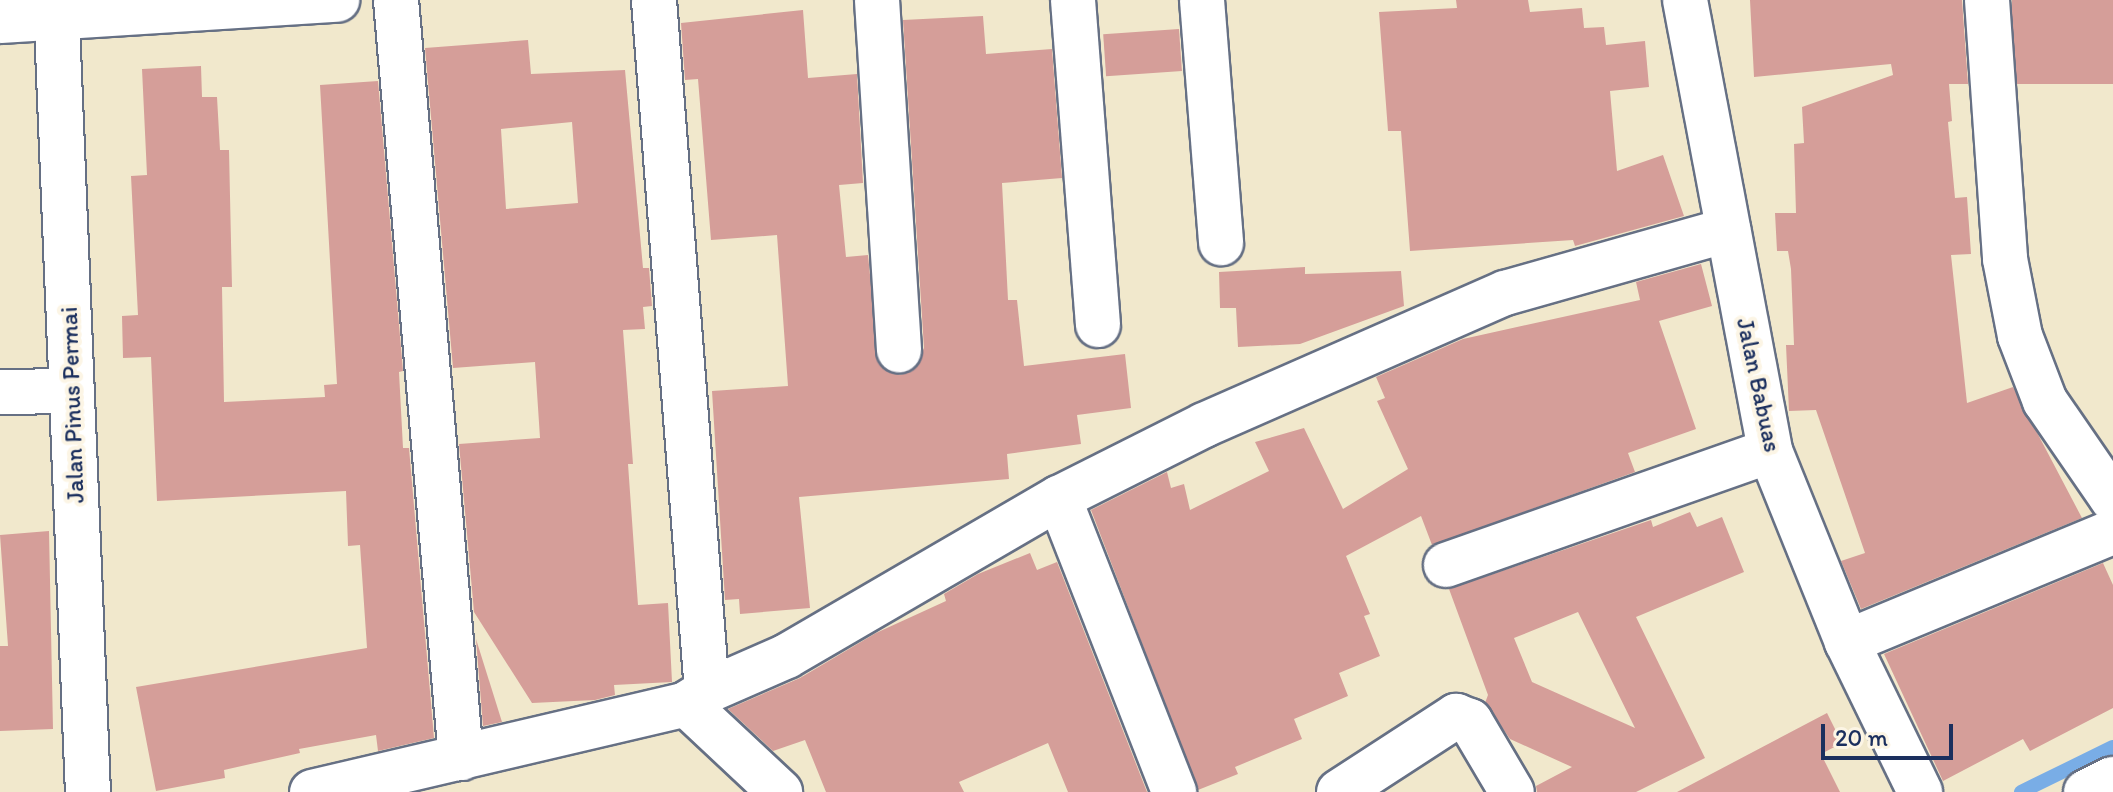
<!DOCTYPE html>
<style>
body{margin:0}
#map{position:relative;width:2113px;height:792px;overflow:hidden;background:#f1e8cc;font-family:Itim,sans-serif}
div>[style]{position:absolute}
[style*='--x']{left:calc(var(--x)*1px);top:calc(var(--y)*1px);width:calc(var(--w)*1px);rotate:calc(var(--a)*1deg)}
.stream>*{height:14px;margin:-7px;padding:0 7px;transform-origin:7px;border-radius:7px;background:#79ade6}
.building>*{inset:0;background:#d59e99;transform-origin:0 0}
.roads{filter:drop-shadow(2px 0 #667084) drop-shadow(-2px 0 #667084) drop-shadow(0 2px #667084) drop-shadow(0 -2px #667084)}
.minor>*{height:44px;margin:-22px;padding:0 22px;transform-origin:22px;border-radius:22px;background:#fff}
span{translate:-50% -50%;white-space:nowrap;text-align:center;line-height:1.15;-webkit-text-stroke:8px #fcf5e5;paint-order:stroke}
.street-label{font-size:24px;color:#1b2f5e}
.scale{position:absolute;left:1821px;top:724px;width:132px;height:36px;box-sizing:border-box;border:4px solid #1b2f5e;border-top:0;padding-left:10px;font-size:24px;line-height:28px;white-space:nowrap;color:#1b2f5e;-webkit-text-stroke:6px #fcf5e5;paint-order:stroke}
</style>
<div id="map">
<div class="stream">
<div style="--x:2021;--y:792;--w:102;--a:-26.1"></div>
</div>
<div class="building">
<div style="clip-path:polygon(1456px 0,1528px 0,1530px 12px,1582px 8px,1584px 28px,1604px 27px,1606px 45px,1645px 41px,1649px 87px,1610px 91px,1617px 171px,1663px 155px,1684px 216px,1575px 246px,1573px 240px,1410px 251px,1401px 131px,1388px 131px,1379px 12px,1457px 8px)"></div>
<div style="clip-path:polygon(1750px 0,1962px 0,1968px 84px,1949px 84px,1952px 121px,1948px 122px,1955px 198px,1967px 197px,1971px 254px,1951px 255px,1967px 403px,2013px 387px,2082px 518px,1861px 609px,1841px 561px,1865px 553px,1816px 410px,1789px 411px,1786px 345px,1794px 345px,1791px 269px,1788px 251px,1777px 251px,1775px 213px,1796px 213px,1794px 144px,1804px 143px,1802px 107px,1893px 75px,1891px 64px,1754px 77px)"></div>
<div style="left:2012px;top:0;width:101px;height:84px"></div>
<div style="clip-path:polygon(803px 10px,808px 78px,857px 74px,863px 183px,839px 185px,846px 257px,868px 255px,879px 364px,900px 375px,912px 371px,924px 348px,903px 20px,983px 16px,986px 54px,1052px 49px,1062px 178px,1002px 183px,1008px 300px,1017px 300px,1024px 366px,1125px 354px,1131px 408px,1077px 415px,1081px 444px,1007px 454px,1009px 479px,799px 497px,810px 608px,740px 614px,739px 599px,725px 600px,712px 391px,788px 386px,777px 235px,711px 240px,698px 79px,685px 80px,681px 23px)"></div>
<div style="left:1179px;top:29px;width:42px;height:76px;rotate:86deg"></div>
<div style="clip-path:polygon(evenodd,528px 40px,531px 74px,625px 70px,643px 268px,649px 268px,652px 306px,643px 307px,645px 329px,623px 330px,633px 464px,628px 464px,638px 605px,668px 603px,672px 682px,614px 685px,615px 695px,595px 700px,532px 703px,474px 612px,459px 444px,540px 438px,535px 362px,453px 368px,425px 48px,528px 40px,572px 122px,578px 203px,506px 209px,501px 129px,572px 122px)"></div>
<div style="clip-path:polygon(201px 66px,202px 97px,217px 97px,220px 150px,229px 150px,232px 287px,222px 287px,224px 402px,325px 397px,324px 385px,337px 384px,320px 85px,378px 81px,403px 371px,399px 372px,403px 448px,409px 448px,434px 738px,378px 751px,376px 735px,299px 749px,300px 753px,224px 770px,225px 778px,156px 791px,136px 687px,367px 648px,360px 545px,348px 546px,346px 491px,157px 501px,151px 357px,123px 358px,122px 316px,138px 315px,131px 176px,147px 175px,142px 69px)"></div>
<div style="clip-path:polygon(1701px 264px,1712px 306px,1659px 321px,1696px 429px,1628px 453px,1635px 472px,1432px 545px,1421px 516px,1346px 556px,1370px 614px,1364px 616px,1380px 656px,1339px 673px,1348px 696px,1294px 719px,1302px 739px,1235px 767px,1238px 774px,1198px 790px,1091px 510px,1167px 472px,1171px 488px,1184px 484px,1190px 510px,1269px 471px,1255px 442px,1304px 428px,1343px 509px,1408px 469px,1377px 401px,1385px 398px,1376px 377px,1463px 339px,1640px 300px,1636px 282px)"></div>
<div style="clip-path:polygon(1305px 267px,1305px 274px,1401px 271px,1404px 306px,1300px 344px,1238px 347px,1236px 308px,1220px 308px,1219px 272px)"></div>
<div style="clip-path:polygon(evenodd,1690px 512px,1697px 527px,1722px 517px,1744px 572px,1636px 617px,1705px 758px,1636px 792px,1537px 792px,1536px 786px,1572px 767px,1510px 739px,1485px 703px,1488px 695px,1449px 589px,1651px 520px,1653px 527px,1690px 512px,1578px 612px,1635px 728px,1532px 682px,1514px 638px,1578px 612px)"></div>
<div style="clip-path:polygon(49px 531px,53px 729px,0 731px,0 646px,8px 646px,0 535px)"></div>
<div style="clip-path:polygon(1030px 553px,1037px 570px,1057px 562px,1147px 792px,1068px 792px,1048px 743px,959px 782px,964px 792px,826px 792px,805px 740px,773px 751px,728px 709px,800px 678px,876px 633px,946px 601px,944px 594px,978px 574px)"></div>
<div style="clip-path:polygon(2103px 563px,2113px 585px,2113px 708px,2030px 751px,2023px 739px,1943px 781px,1884px 654px)"></div>
<div style="clip-path:polygon(476px 639px,502px 722px,483px 726px)"></div>
<div style="clip-path:polygon(1827px 713px,1842px 743px,1821px 754px,1840px 792px,1677px 792px)"></div>
</div>
<div class="roads">
<div class="minor">
<div style="--x:56;--y:0;--w:793;--a:87.69"></div>
<div style="--x:396;--y:0;--w:761;--a:85.1"></div>
<div style="--x:877;--y:0;--w:351;--a:86.4"></div>
<div style="--x:1073;--y:0;--w:326;--a:85.6"></div>
<div style="--x:1202;--y:0;--w:244;--a:85.5"></div>
<div style="--x:1685;--y:0;--w:459;--a:79.3"></div>
<div style="--x:1770;--y:451;--w:206;--a:68"></div>
<div style="--x:1847;--y:642;--w:167;--a:64"></div>
<div style="--x:1987;--y:0;--w:260;--a:86"></div>
<div style="--x:2005;--y:259;--w:78;--a:79"></div>
<div style="--x:2020;--y:336;--w:70;--a:69"></div>
<div style="--x:2045;--y:401;--w:120;--a:55.5"></div>
<div style="--x:0;--y:21;--w:338;--a:-3.6"></div>
<div style="--x:0;--y:392;--w:71;--a:-0.8"></div>
<div style="--x:1059;--y:498;--w:316;--a:68.6"></div>
<div style="--x:1446;--y:565;--w:343;--a:-19.4"></div>
<div style="--x:1847;--y:642;--w:288;--a:-22.5"></div>
<div style="--x:707;--y:691;--w:87;--a:-23.6"></div>
<div style="--x:787;--y:656;--w:315;--a:-30.2"></div>
<div style="--x:1059;--y:498;--w:162;--a:-26.7"></div>
<div style="--x:1204;--y:425;--w:329;--a:-23.7"></div>
<div style="--x:1505;--y:293;--w:232;--a:-15.8"></div>
<div style="--x:686;--y:704;--w:129;--a:43.1"></div>
<div style="--x:312;--y:792;--w:384;--a:-13.2"></div>
<div style="--x:686;--y:704;--w:25;--a:-32"></div>
<div style="--x:707;--y:691;--w:693;--a:-94.39"></div>
<div style="--x:1339;--y:792;--w:140;--a:-33"></div>
<div style="--x:1456;--y:716;--w:15;--a:20"></div>
<div style="--x:1470;--y:721;--w:82;--a:59.4"></div>
<div style="--x:2086;--y:792;--w:30;--a:-26"></div>
</div>
</div>
<div class="street-label">
<span style="left:1759px;top:385px;rotate:78deg">Jalan Babuas</span>
<span style="left:72px;top:405px;rotate:-92deg">Jalan Pinus Permai</span>
</div>
<div class="scale">20 m</div>
</div>
